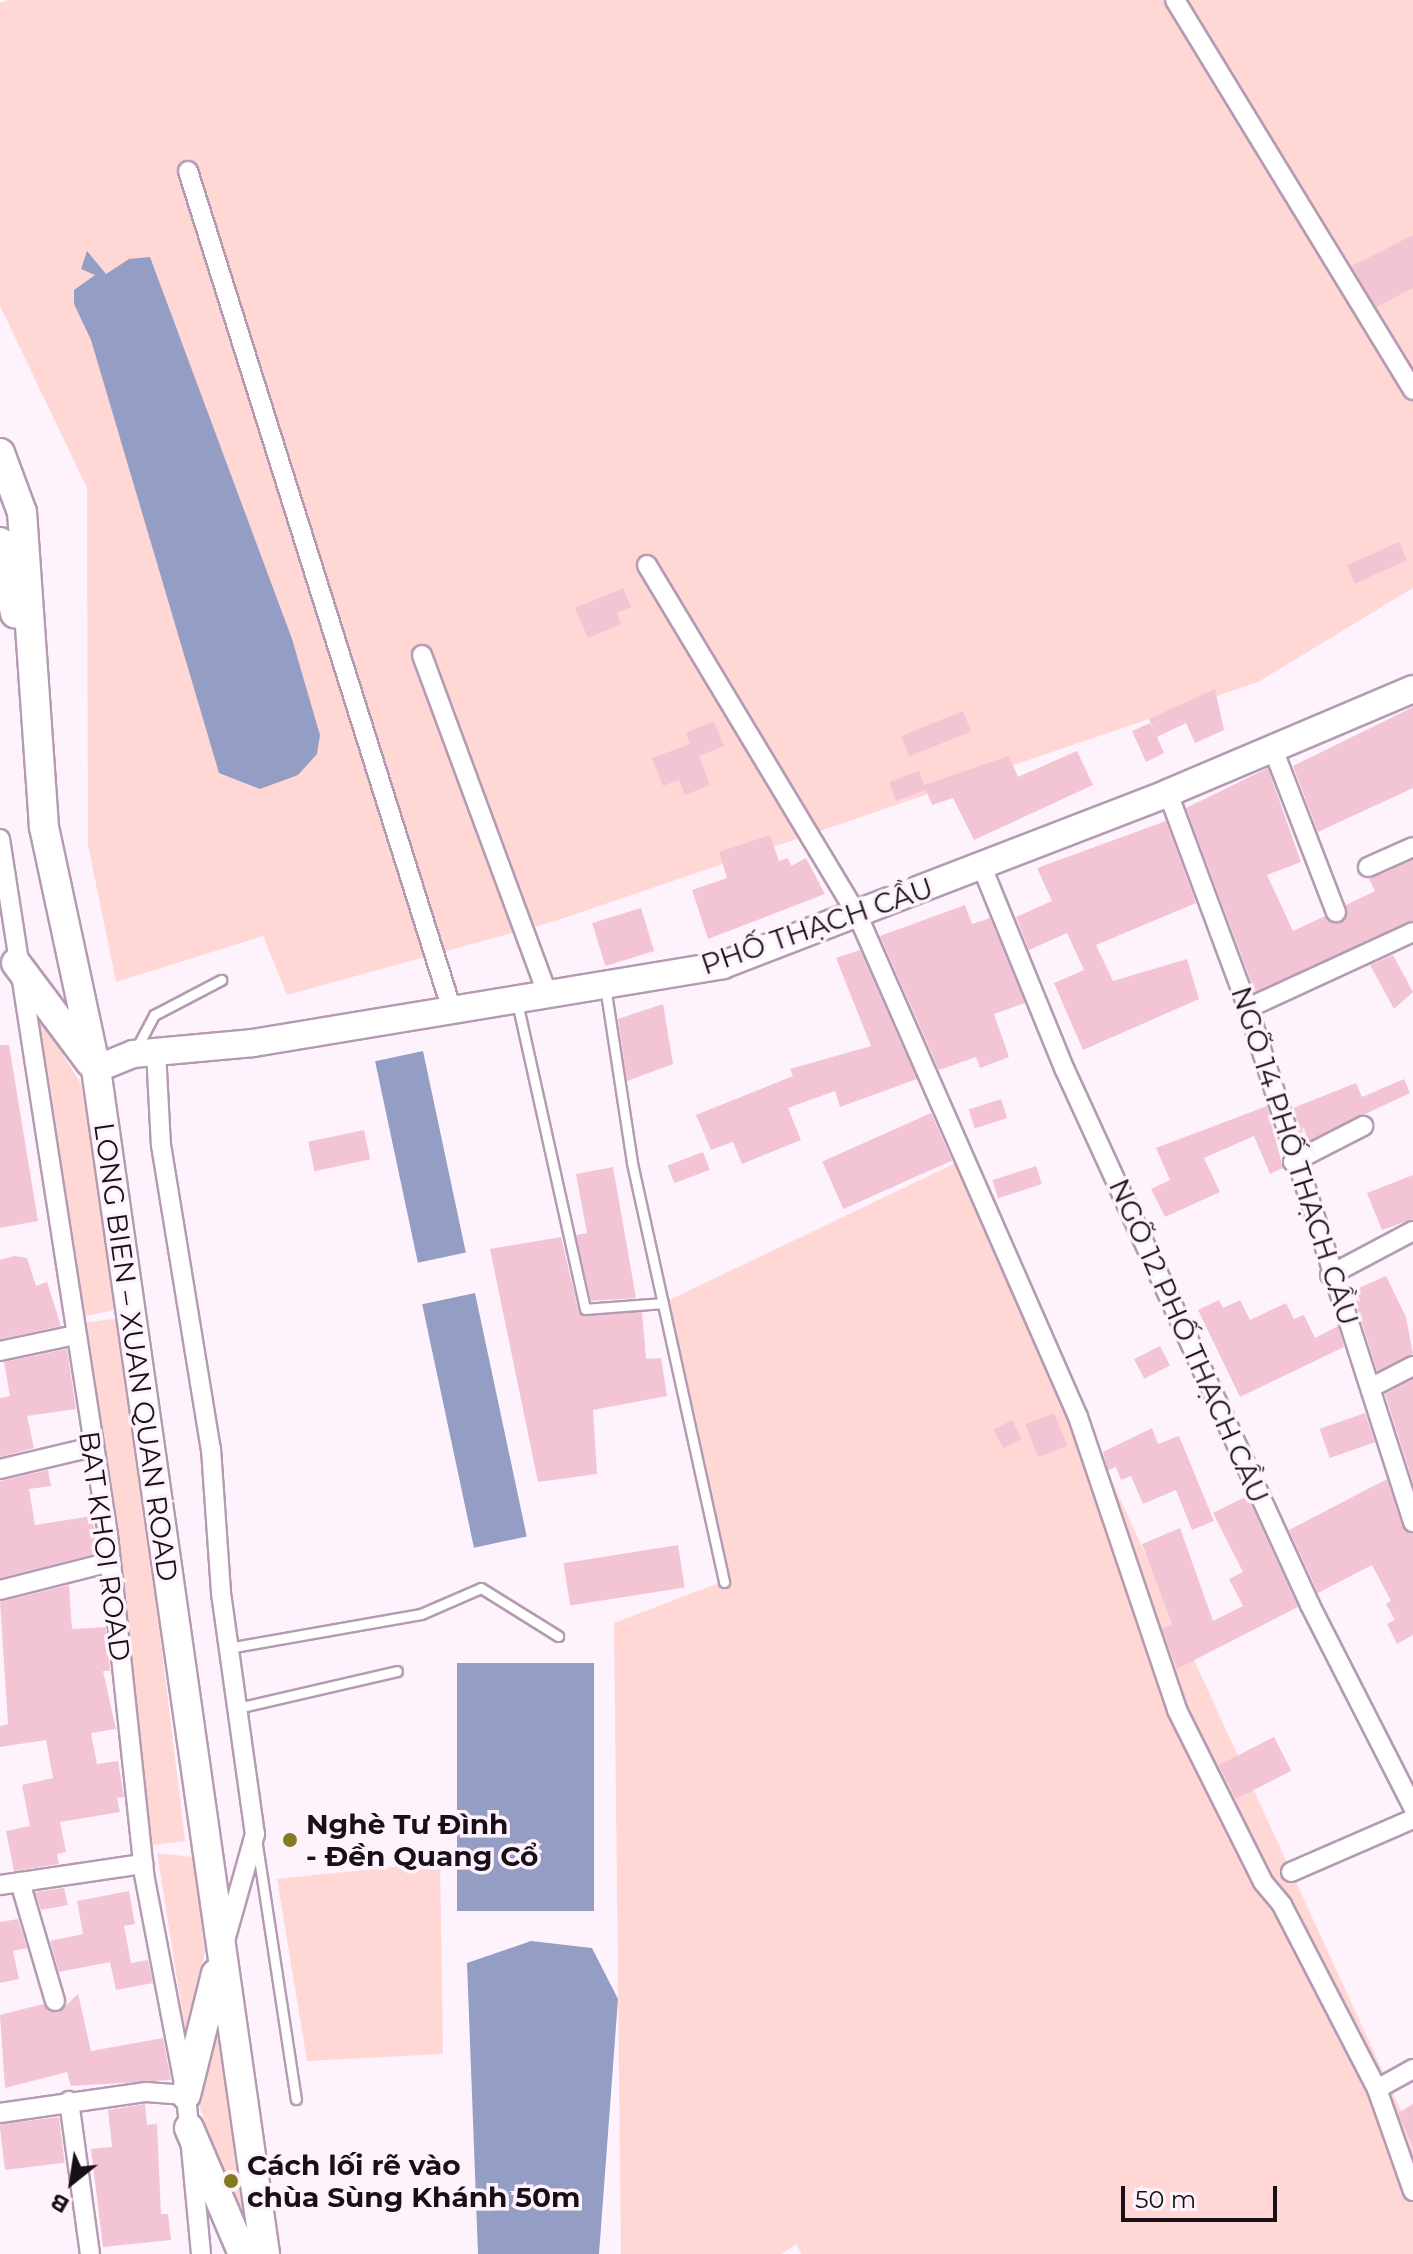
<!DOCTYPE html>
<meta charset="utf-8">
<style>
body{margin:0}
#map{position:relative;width:1413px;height:2254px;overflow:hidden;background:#fef3fd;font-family:Montserrat,sans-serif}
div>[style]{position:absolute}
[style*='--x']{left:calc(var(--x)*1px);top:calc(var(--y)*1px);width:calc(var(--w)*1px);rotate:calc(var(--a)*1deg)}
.green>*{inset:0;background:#ffd8d6;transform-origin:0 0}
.water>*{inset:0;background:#949ec4;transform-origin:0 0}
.building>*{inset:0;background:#f3c4d4;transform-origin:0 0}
.roads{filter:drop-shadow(2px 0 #b49ab3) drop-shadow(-2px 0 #b49ab3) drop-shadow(0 2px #b49ab3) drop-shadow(0 -2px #b49ab3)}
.lane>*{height:9px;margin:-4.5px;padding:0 4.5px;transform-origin:4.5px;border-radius:4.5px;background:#fff}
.street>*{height:18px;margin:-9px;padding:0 9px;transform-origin:9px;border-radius:9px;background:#fff}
.secondary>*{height:26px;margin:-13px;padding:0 13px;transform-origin:13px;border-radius:13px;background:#fff}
.primary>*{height:28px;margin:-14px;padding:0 14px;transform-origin:14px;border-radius:14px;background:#fff}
.dots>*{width:22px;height:22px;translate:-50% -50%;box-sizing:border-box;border:4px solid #fef3fd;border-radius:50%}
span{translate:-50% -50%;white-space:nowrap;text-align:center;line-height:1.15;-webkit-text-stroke:7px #fef3fd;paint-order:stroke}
.street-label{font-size:28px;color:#190f18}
.poi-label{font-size:28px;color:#190f18;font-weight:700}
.left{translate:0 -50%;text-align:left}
.north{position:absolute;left:32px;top:2142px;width:80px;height:80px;-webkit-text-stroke:6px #fef3fd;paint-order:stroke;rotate:210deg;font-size:22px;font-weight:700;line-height:32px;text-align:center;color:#190f18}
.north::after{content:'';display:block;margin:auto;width:28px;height:36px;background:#190f18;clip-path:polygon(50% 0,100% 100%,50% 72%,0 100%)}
.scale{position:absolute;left:1121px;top:2186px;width:156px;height:36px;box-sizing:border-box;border:4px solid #190f18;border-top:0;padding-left:10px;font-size:24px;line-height:28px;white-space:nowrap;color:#190f18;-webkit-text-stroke:6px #fef3fd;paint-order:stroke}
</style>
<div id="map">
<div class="green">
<div style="clip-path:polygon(8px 0,1413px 0,1413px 588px,1258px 682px,555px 921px,287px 995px,263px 936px,116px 982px,88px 845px,87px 488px,0 306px,0 3px)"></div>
<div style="clip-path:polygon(23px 989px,81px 1084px,120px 1309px,81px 1317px)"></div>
<div style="clip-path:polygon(964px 1159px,1413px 2137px,1413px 2254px,801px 2254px,797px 2244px,781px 2254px,621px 2254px,614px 1623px,724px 1581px,663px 1303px)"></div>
<div style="left:121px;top:1318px;width:527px;height:39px;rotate:83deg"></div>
<div style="clip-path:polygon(157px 1853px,193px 1857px,205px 1952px,186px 2035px)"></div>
<div style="clip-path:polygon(440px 1862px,443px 2054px,307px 2061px,277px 1879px)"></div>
<div style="clip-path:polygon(214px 1998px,224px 2053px,251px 2254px,197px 2100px)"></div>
</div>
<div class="water">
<div style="clip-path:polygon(87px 251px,106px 274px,129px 259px,150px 257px,292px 639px,320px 735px,317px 754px,298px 775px,260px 789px,219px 773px,91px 340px,74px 304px,74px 290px,95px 275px,81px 269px)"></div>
<div style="left:423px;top:1051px;width:206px;height:49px;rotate:78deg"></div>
<div style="left:475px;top:1293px;width:249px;height:54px;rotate:78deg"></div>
<div style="left:594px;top:1663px;width:248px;height:137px;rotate:90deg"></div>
<div style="clip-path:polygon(531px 1941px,592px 1948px,618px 1999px,599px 2254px,478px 2254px,467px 1963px)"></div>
</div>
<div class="building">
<div style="clip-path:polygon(1413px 235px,1413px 288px,1376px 307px,1352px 266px)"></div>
<div style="left:1399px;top:542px;width:20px;height:57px;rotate:66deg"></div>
<div style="clip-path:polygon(623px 588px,631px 607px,617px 613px,621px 624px,588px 638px,575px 608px)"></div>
<div style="clip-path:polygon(1215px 689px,1224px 730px,1195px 743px,1186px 723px,1157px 737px,1164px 753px,1146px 762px,1132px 731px,1150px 723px,1155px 732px,1149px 719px)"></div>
<div style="clip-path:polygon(1413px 707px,1413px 788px,1318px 832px,1293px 766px)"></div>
<div style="left:963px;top:711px;width:22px;height:67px;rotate:68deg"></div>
<div style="clip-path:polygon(714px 721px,724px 746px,699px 756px,710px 785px,685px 795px,679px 780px,663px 786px,652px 758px,690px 744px,686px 733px)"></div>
<div style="clip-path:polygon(1077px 751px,1093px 785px,974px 840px,953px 798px,932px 805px,926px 790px,896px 801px,889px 782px,919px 771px,924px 785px,1009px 756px,1018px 777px)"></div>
<div style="clip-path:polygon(1268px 768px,1301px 862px,1267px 875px,1293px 931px,1325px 916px,1341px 923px,1346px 905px,1375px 891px,1369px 879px,1413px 860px,1413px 920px,1255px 992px,1186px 808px)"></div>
<div style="clip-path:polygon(1166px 821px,1196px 903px,1096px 945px,1113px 981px,1187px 959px,1199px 999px,1083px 1050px,1054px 983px,1084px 970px,1067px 933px,1029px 950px,1016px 917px,1052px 901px,1037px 868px)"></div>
<div style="clip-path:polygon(770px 835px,779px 861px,788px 858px,791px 866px,806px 858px,825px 894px,708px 939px,692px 890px,727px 878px,719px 852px)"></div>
<div style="clip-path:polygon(965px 905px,972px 924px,990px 918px,1025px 1003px,994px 1014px,1009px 1057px,980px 1068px,976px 1057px,939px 1070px,880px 936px)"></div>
<div style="left:641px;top:908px;width:45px;height:51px;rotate:73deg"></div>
<div style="clip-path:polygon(860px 950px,917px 1079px,840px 1107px,835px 1091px,788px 1108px,801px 1140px,742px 1164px,733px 1142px,711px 1150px,696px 1115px,793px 1076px,790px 1069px,871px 1046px,836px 958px)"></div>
<div style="clip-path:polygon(1393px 955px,1413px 992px,1394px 1009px,1370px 965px)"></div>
<div style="clip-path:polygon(663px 1004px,673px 1064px,627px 1081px,618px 1019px)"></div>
<div style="clip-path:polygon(0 1045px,9px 1045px,38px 1221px,0 1228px)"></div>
<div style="clip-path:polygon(1404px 1079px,1410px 1093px,1304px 1143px,1293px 1108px,1356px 1083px,1362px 1097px)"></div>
<div style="left:1001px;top:1099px;width:20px;height:34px;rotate:72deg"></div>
<div style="clip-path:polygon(1267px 1106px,1283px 1168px,1270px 1174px,1254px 1136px,1204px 1158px,1220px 1192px,1165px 1217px,1151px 1189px,1170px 1180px,1156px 1148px)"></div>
<div style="left:931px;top:1113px;width:52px;height:119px;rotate:66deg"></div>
<div style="left:364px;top:1130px;width:30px;height:57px;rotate:78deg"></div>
<div style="left:703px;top:1152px;width:19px;height:38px;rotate:69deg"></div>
<div style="left:1036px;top:1166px;width:19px;height:46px;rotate:72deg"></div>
<div style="clip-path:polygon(613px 1167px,636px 1298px,591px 1301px,576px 1235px,587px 1233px,576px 1174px)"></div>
<div style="clip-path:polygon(1413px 1175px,1413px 1219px,1382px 1230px,1367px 1193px)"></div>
<div style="clip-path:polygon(561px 1237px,579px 1313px,642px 1312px,646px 1359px,661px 1358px,667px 1396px,593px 1410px,597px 1474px,538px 1482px,490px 1249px)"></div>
<div style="clip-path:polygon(14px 1256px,27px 1258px,36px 1286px,47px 1282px,61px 1326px,0 1339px,0 1260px)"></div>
<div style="clip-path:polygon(1386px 1276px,1406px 1317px,1413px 1354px,1377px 1371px,1352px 1291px)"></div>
<div style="clip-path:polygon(1219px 1300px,1223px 1308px,1240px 1300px,1250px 1320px,1286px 1303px,1294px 1319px,1304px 1315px,1315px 1338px,1338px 1326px,1344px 1347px,1240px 1397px,1198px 1310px)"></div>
<div style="left:1160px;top:1346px;width:22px;height:29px;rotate:63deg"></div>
<div style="clip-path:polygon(67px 1349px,76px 1409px,27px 1416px,34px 1448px,0 1457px,0 1398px,10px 1396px,4px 1362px)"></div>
<div style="clip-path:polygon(1413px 1379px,1413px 1483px,1385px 1394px)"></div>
<div style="left:1054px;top:1413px;width:35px;height:31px;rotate:68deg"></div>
<div style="left:1365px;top:1413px;width:31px;height:48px;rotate:71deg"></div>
<div style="left:1012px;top:1420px;width:21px;height:21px;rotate:62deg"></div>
<div style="clip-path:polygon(1152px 1428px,1158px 1444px,1179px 1436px,1214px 1521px,1192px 1530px,1176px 1490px,1143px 1504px,1131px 1476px,1121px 1480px,1116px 1467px,1108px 1470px,1103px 1452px)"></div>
<div style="clip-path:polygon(48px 1470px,51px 1486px,29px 1489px,35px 1525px,92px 1516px,98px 1553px,0 1578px,0 1481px)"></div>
<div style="clip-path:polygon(1387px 1479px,1402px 1526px,1413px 1534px,1413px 1635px,1397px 1644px,1387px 1624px,1395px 1620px,1386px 1604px,1391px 1601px,1372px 1565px,1318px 1593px,1289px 1530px)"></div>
<div style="clip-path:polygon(1247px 1496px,1298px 1607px,1177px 1669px,1162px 1629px,1172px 1624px,1142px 1544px,1180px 1528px,1213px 1621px,1243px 1606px,1229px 1579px,1243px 1572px,1213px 1513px)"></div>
<div style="left:678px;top:1545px;width:43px;height:116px;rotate:81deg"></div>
<div style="clip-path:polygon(69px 1585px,72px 1629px,106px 1627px,110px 1671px,103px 1671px,116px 1729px,91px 1733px,97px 1764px,118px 1761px,124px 1797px,117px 1798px,120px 1812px,60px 1822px,66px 1852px,57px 1854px,59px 1864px,14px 1871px,6px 1831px,30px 1826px,22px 1785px,53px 1778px,46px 1740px,0 1747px,0 1726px,8px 1724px,0 1602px)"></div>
<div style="left:1274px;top:1737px;width:38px;height:62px;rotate:63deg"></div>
<div style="clip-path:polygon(64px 1888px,68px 1905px,41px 1910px,35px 1892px)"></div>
<div style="clip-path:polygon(129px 1891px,135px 1924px,124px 1926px,131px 1963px,148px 1960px,153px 1983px,116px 1990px,110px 1962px,59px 1972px,50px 1941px,83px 1934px,77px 1901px)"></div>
<div style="clip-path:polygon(18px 1919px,27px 1948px,13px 1951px,19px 1979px,0 1983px,0 1922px)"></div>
<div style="clip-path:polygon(78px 1994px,91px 2051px,163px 2038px,171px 2080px,71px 2086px,67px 2072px,5px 2088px,0 2015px,43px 2004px,58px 2013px)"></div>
<div style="clip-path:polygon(145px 2104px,147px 2125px,157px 2124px,161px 2214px,168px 2214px,171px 2240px,103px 2247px,91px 2149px,112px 2147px,108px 2110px)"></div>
<div style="clip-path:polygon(1413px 2104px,1413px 2147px,1398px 2113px)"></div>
<div style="left:59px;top:2117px;width:46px;height:60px;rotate:83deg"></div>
</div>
<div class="roads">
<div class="lane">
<div style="--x:605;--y:986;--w:179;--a:81.3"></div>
<div style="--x:632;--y:1163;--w:429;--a:77.6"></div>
<div style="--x:517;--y:1002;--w:314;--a:77.5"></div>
<div style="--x:585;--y:1309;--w:78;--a:-4.4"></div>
<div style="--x:135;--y:1051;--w:41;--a:-62.2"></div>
<div style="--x:154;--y:1015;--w:76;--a:-27.6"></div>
<div style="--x:228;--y:1648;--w:196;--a:-10"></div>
<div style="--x:421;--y:1614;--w:65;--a:-23.4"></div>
<div style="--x:481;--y:1588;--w:91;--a:31.9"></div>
<div style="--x:237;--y:1708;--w:164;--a:-13"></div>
<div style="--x:257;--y:1845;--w:257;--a:81.3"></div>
</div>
<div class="street">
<div style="--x:1175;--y:0;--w:457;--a:58.6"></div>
<div style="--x:188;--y:171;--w:876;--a:72.54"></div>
<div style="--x:647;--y:565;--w:410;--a:59"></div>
<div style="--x:858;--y:916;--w:547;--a:66.29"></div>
<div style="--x:1078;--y:1417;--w:309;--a:71.3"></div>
<div style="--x:1177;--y:1710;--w:192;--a:63.4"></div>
<div style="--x:1263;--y:1882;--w:30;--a:50"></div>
<div style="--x:1282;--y:1905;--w:207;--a:62.7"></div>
<div style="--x:1377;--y:2089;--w:41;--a:-29.1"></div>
<div style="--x:422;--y:655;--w:358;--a:69.7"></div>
<div style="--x:1273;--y:749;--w:175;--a:68.9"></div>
<div style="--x:1168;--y:793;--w:229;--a:69.6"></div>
<div style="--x:1248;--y:1008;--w:540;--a:72.2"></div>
<div style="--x:0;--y:839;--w:704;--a:81.18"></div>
<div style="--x:108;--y:1535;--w:341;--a:83.9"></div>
<div style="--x:144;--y:1874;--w:225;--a:79.2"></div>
<div style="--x:186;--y:2095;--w:160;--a:84.6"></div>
<div style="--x:982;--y:867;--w:219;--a:67.8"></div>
<div style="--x:1065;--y:1070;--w:588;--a:65.39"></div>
<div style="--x:1310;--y:1605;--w:227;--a:63"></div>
<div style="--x:1368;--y:867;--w:49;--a:-24"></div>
<div style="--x:1248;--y:1008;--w:182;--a:-24.7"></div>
<div style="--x:156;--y:1051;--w:94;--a:87"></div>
<div style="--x:161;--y:1145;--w:308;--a:80.7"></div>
<div style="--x:211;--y:1449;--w:144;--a:86"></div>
<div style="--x:221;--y:1593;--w:243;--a:82"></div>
<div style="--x:255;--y:1834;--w:111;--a:105.7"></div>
<div style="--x:1293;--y:1162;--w:79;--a:-27.2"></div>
<div style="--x:1330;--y:1275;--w:94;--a:-27.9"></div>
<div style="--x:0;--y:1351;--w:77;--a:-12"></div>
<div style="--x:1372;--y:1387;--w:46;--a:-27.1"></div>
<div style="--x:0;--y:1469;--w:95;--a:-13.4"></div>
<div style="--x:0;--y:1590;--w:114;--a:-14.2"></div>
<div style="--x:1291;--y:1872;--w:133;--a:-23.5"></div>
<div style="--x:20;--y:1882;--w:124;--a:73.6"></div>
<div style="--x:0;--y:1885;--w:145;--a:-8.4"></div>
<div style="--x:1377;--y:2089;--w:108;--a:70.6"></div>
<div style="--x:69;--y:2101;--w:154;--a:82.2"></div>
<div style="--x:0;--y:2113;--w:148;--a:-8.2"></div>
<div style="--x:146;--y:2092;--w:40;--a:4.3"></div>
</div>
<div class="secondary">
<div style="--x:96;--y:1069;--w:40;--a:-22"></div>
<div style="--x:133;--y:1054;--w:121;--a:-5.2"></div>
<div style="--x:253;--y:1043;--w:476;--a:-9.4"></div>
<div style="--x:723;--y:965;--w:477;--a:-21.1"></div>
<div style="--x:1168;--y:793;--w:266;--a:-23"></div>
</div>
<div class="primary">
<div style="--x:0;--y:453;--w:63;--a:69.6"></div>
<div style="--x:22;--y:512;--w:316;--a:86"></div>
<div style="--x:44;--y:827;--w:248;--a:77.9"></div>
<div style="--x:96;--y:1069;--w:1197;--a:81.88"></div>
<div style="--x:0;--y:542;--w:73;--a:78.1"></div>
<div style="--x:16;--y:963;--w:124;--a:53.2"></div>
<div style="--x:186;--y:2095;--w:125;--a:-76.1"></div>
<div style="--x:189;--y:2128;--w:137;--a:66.8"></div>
</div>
</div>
<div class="dots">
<div style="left:290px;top:1840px;background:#847b20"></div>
<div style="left:231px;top:2181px;background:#847b20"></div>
</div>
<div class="street-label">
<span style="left:817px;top:926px;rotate:-19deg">PHỐ THẠCH CẦU</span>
<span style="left:1295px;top:1156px;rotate:72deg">NGÕ 14 PHỐ THẠCH CẦU</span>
<span style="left:1189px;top:1341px;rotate:66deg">NGÕ 12 PHỐ THẠCH CẦU</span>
<span style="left:136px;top:1352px;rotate:82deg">LONG BIEN – XUAN QUAN ROAD</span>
<span style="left:105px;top:1546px;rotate:82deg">BAT KHOI ROAD</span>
</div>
<div class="poi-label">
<span class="left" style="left:306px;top:1840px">Nghè Tư Đình<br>- Đền Quang Cổ</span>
<span class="left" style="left:247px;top:2181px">Cách lối rẽ vào<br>chùa Sùng Khánh 50m</span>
</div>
<div class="north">B</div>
<div class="scale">50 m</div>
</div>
